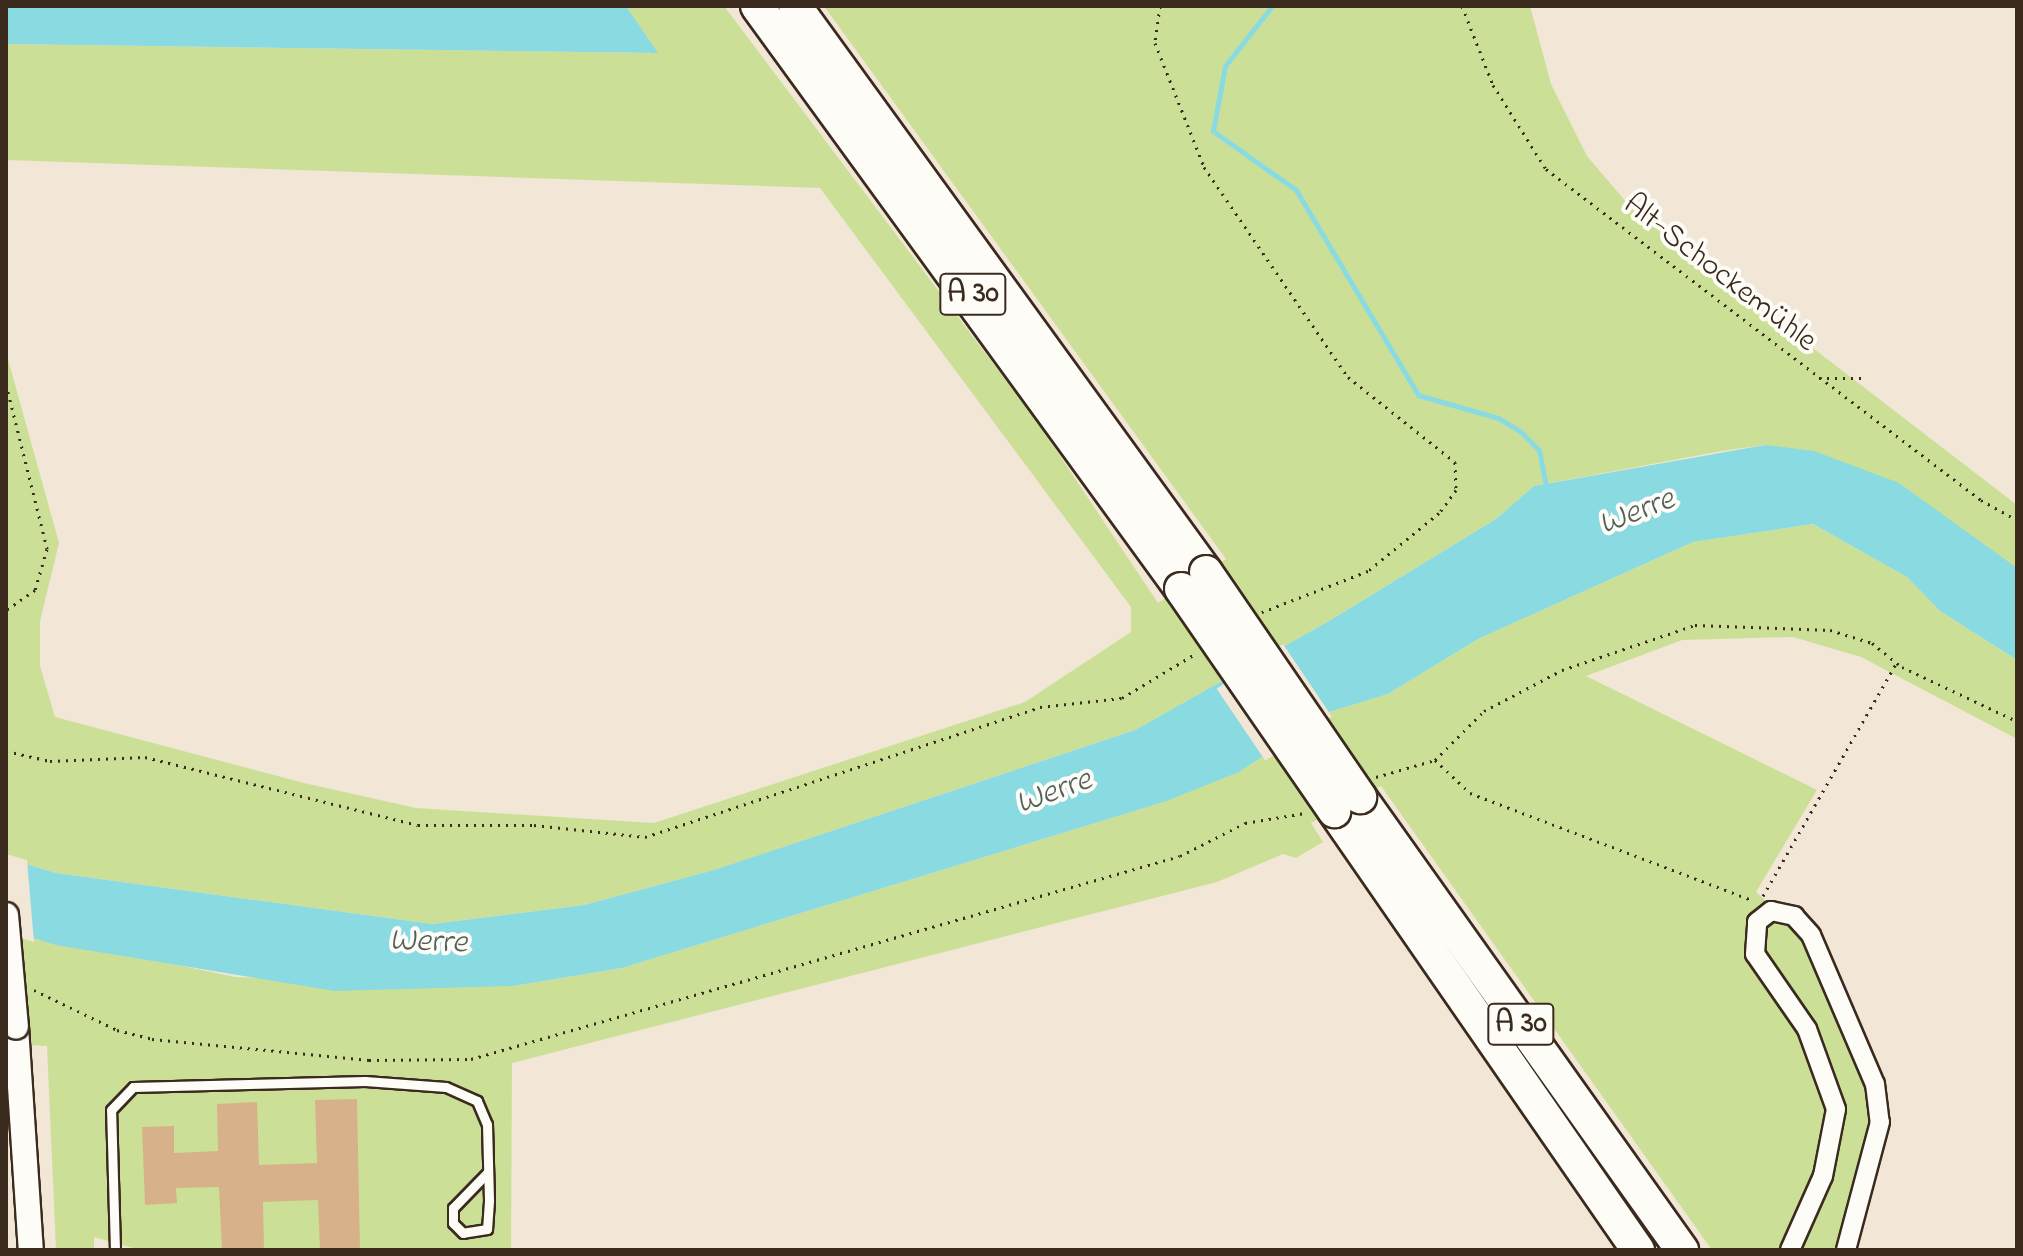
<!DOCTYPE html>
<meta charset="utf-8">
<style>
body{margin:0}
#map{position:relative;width:2023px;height:1256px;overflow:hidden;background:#f2e6d6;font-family:"Indie Flower",sans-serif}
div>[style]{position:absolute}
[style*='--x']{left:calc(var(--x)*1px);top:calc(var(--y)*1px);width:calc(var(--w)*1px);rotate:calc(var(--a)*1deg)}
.green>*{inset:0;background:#cbe096}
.water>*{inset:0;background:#89dbe1}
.pier>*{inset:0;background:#f2e6d6;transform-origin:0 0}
.stream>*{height:5px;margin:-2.5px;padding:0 2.5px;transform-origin:2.5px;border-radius:2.5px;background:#89dbe1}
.building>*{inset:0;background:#d7b189}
.path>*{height:3px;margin-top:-1.5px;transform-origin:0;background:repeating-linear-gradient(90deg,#3b2a1e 0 2px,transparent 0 8px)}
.roads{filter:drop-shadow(2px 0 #3b2a1e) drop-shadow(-2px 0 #3b2a1e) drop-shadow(0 2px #3b2a1e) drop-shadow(0 -2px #3b2a1e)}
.lane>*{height:9px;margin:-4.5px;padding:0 4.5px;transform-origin:4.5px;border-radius:4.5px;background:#fdfcf7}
.street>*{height:18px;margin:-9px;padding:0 9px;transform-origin:9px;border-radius:9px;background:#fdfcf7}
.secondary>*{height:24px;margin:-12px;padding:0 12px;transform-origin:12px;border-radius:12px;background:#fdfcf7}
.highway>*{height:32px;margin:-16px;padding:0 16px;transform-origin:16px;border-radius:16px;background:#fdfcf7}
.bridges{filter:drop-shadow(2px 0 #3b2a1e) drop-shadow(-2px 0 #3b2a1e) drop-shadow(0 2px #3b2a1e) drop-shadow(0 -2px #3b2a1e)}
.secondary-bridge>*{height:24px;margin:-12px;padding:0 12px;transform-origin:12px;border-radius:12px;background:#fdfcf7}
.highway-bridge>*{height:32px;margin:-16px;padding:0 16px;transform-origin:16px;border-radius:16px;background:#fdfcf7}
span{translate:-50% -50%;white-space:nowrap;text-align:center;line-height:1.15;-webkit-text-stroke:8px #fdfcf7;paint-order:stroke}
.shield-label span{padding:2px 6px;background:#fdfcf7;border:2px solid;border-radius:6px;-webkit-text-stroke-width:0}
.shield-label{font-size:30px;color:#3b2a1e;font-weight:700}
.street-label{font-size:32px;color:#3b2a1e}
.water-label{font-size:34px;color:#525f58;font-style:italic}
.frame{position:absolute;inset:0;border:8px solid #3b2a1e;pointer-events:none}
</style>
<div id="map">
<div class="green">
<div style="clip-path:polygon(626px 6px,724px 6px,1038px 423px,1158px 603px,1226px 559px,824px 6px,1530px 6px,1551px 84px,1587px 156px,1632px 209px,2017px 505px,2017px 568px,1765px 445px,1722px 451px,1534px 486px,1496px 519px,1329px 621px,1135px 730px,714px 870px,584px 905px,432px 924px,56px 873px,6px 858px,6px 352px,59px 543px,40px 621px,40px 666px,55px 717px,304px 783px,416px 808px,654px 823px,1025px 702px,1131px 632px,1131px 607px,820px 188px,6px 160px,6px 44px,657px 53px)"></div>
<div style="clip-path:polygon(1813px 524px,1907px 577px,1940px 611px,2017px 660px,2017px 739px,1861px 657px,1793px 637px,1682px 640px,1586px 676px,1817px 790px,1756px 892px,1807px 939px,1860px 1049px,1877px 1121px,1839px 1250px,1712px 1250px,1381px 786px,1311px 823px,1323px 842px,1296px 858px,1283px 854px,1217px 882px,512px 1063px,511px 1250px,140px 1250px,94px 1237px,94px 1250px,56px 1250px,47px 1046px,6px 1044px,6px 929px,235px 977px,513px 986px,622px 968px,1164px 802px,1329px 712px,1388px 694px,1478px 639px,1693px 542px)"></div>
</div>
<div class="water">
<div style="clip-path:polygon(6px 6px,626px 6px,658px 53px,6px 44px)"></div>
<div style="clip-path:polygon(1765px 445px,1814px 451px,1899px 483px,2017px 568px,2017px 660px,1940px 611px,1907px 577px,1813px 524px,1693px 542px,1478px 639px,1388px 694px,1329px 712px,1239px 772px,1164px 802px,622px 968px,513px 986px,335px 991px,56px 945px,6px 929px,6px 858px,56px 873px,432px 924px,584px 905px,714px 870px,1135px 730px,1329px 621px,1496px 519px,1534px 486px)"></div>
</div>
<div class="pier">
<div style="left:1283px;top:644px;width:87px;height:80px;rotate:56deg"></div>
<div style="clip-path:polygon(6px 854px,27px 860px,34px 942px,6px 934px)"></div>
</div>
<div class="stream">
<div style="--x:1272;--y:6;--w:76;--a:128.1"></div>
<div style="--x:1225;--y:66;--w:66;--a:100.5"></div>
<div style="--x:1213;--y:131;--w:102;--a:35.4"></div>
<div style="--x:1296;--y:190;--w:239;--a:59.2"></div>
<div style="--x:1418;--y:395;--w:83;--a:16"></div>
<div style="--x:1498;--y:418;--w:27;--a:31"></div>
<div style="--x:1521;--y:432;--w:25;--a:45"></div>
<div style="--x:1539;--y:450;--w:43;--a:79.2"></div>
</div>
<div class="building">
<div style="clip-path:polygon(357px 1099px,360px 1250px,320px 1250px,318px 1200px,263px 1202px,264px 1250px,222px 1250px,219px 1187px,176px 1188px,177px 1203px,145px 1205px,142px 1127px,174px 1126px,174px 1153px,218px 1151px,217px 1104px,257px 1102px,259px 1165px,317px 1163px,315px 1100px)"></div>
</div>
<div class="path">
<div style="--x:1160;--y:6;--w:37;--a:98"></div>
<div style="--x:1155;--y:43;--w:133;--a:68.4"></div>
<div style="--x:1204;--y:167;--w:255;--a:55.6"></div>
<div style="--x:1348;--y:377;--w:137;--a:38.5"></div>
<div style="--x:1455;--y:462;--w:28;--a:88"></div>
<div style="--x:1456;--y:490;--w:29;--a:126"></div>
<div style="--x:1439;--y:513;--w:92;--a:140.8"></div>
<div style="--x:1368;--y:571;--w:114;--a:158.9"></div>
<div style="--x:1462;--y:6;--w:85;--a:68.6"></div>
<div style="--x:1493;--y:85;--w:99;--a:57.8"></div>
<div style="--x:1546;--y:169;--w:547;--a:37.27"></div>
<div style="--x:1981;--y:500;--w:41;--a:29.1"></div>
<div style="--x:1819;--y:378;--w:43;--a:0"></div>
<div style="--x:6;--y:384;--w:170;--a:76"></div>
<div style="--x:47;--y:549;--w:43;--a:106.3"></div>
<div style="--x:35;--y:590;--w:35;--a:145"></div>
<div style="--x:6;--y:751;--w:45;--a:12.8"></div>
<div style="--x:50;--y:761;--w:95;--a:-2.4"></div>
<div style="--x:145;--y:757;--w:281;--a:14"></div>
<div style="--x:418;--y:825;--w:116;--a:0"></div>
<div style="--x:534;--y:825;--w:112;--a:6.2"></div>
<div style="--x:645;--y:837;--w:416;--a:-18.2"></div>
<div style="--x:1040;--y:707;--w:82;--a:-6.3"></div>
<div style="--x:1122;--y:698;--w:85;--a:-31.1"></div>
<div style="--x:1435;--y:760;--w:48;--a:43.3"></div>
<div style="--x:1470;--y:793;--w:304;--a:20.8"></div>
<div style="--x:1376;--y:777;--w:61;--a:-16.1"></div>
<div style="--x:1435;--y:760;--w:69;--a:-45"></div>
<div style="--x:1484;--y:711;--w:88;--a:-27.7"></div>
<div style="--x:1562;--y:670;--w:140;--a:-18.7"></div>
<div style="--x:1695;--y:625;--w:135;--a:2.1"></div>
<div style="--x:1830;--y:630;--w:44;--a:17.2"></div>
<div style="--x:1872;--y:643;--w:38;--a:39"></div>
<div style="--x:1902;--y:667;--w:127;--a:25.2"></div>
<div style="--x:1763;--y:896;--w:267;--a:-60.2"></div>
<div style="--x:34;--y:990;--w:92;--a:25.7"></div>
<div style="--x:117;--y:1030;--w:36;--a:14"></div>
<div style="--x:152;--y:1039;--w:218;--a:5.5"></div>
<div style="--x:369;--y:1060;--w:102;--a:-0.6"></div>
<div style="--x:471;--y:1059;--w:737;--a:-15.98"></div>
<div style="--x:1180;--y:856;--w:73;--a:-26.9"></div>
<div style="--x:1245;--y:823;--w:61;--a:-9.5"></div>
</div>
<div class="roads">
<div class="lane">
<div style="--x:115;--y:1250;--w:140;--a:-91.6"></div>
<div style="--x:111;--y:1110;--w:32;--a:-46"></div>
<div style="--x:133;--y:1087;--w:232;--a:-1.5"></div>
<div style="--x:365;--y:1081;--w:81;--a:4.2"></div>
<div style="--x:446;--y:1087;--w:34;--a:24"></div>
<div style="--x:477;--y:1101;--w:25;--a:67"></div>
<div style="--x:487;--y:1124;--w:77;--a:88.5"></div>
<div style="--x:489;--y:1201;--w:28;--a:94"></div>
<div style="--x:487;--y:1229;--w:24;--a:171"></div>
<div style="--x:463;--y:1233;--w:14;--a:-135"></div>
<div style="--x:453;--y:1223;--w:15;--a:-90"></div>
<div style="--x:453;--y:1208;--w:50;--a:-45.8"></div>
</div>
<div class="street">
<div style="--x:1790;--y:1250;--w:81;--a:-66"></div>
<div style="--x:1823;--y:1176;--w:68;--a:-79"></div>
<div style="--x:1836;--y:1109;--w:85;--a:-109.9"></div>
<div style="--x:1807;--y:1029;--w:91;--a:-124.7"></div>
<div style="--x:1755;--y:954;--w:32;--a:-86"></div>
<div style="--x:1757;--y:922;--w:18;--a:-38"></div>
<div style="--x:1771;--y:911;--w:24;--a:12"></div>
<div style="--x:1794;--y:916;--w:25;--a:48"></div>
<div style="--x:1811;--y:935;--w:162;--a:66.8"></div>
<div style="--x:1875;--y:1084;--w:38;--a:83"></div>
<div style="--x:1880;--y:1122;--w:132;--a:104.9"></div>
</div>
<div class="secondary">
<div style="--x:16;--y:1027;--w:224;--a:86.2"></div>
</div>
<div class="highway">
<div style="--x:757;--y:6;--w:721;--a:53.97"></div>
<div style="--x:795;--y:6;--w:699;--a:54.01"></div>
<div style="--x:1360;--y:797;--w:556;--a:54.59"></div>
<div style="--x:1334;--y:811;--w:534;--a:55.3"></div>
</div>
</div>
<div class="bridges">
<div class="secondary-bridge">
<div style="--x:6;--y:915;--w:112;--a:84.9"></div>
</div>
<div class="highway-bridge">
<div style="--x:1206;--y:572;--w:273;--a:55.6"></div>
<div style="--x:1181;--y:589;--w:270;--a:55.4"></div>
</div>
</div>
<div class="shield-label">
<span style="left:973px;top:294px">A 30</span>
<span style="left:1521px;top:1024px">A 30</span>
</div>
<div class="street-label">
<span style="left:1719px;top:274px;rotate:38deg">Alt-Schockemühle</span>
</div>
<div class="water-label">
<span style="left:1637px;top:513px;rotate:-21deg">Werre</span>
<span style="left:1054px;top:793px;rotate:-20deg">Werre</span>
<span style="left:428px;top:943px;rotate:2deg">Werre</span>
</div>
<div class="frame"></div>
</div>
